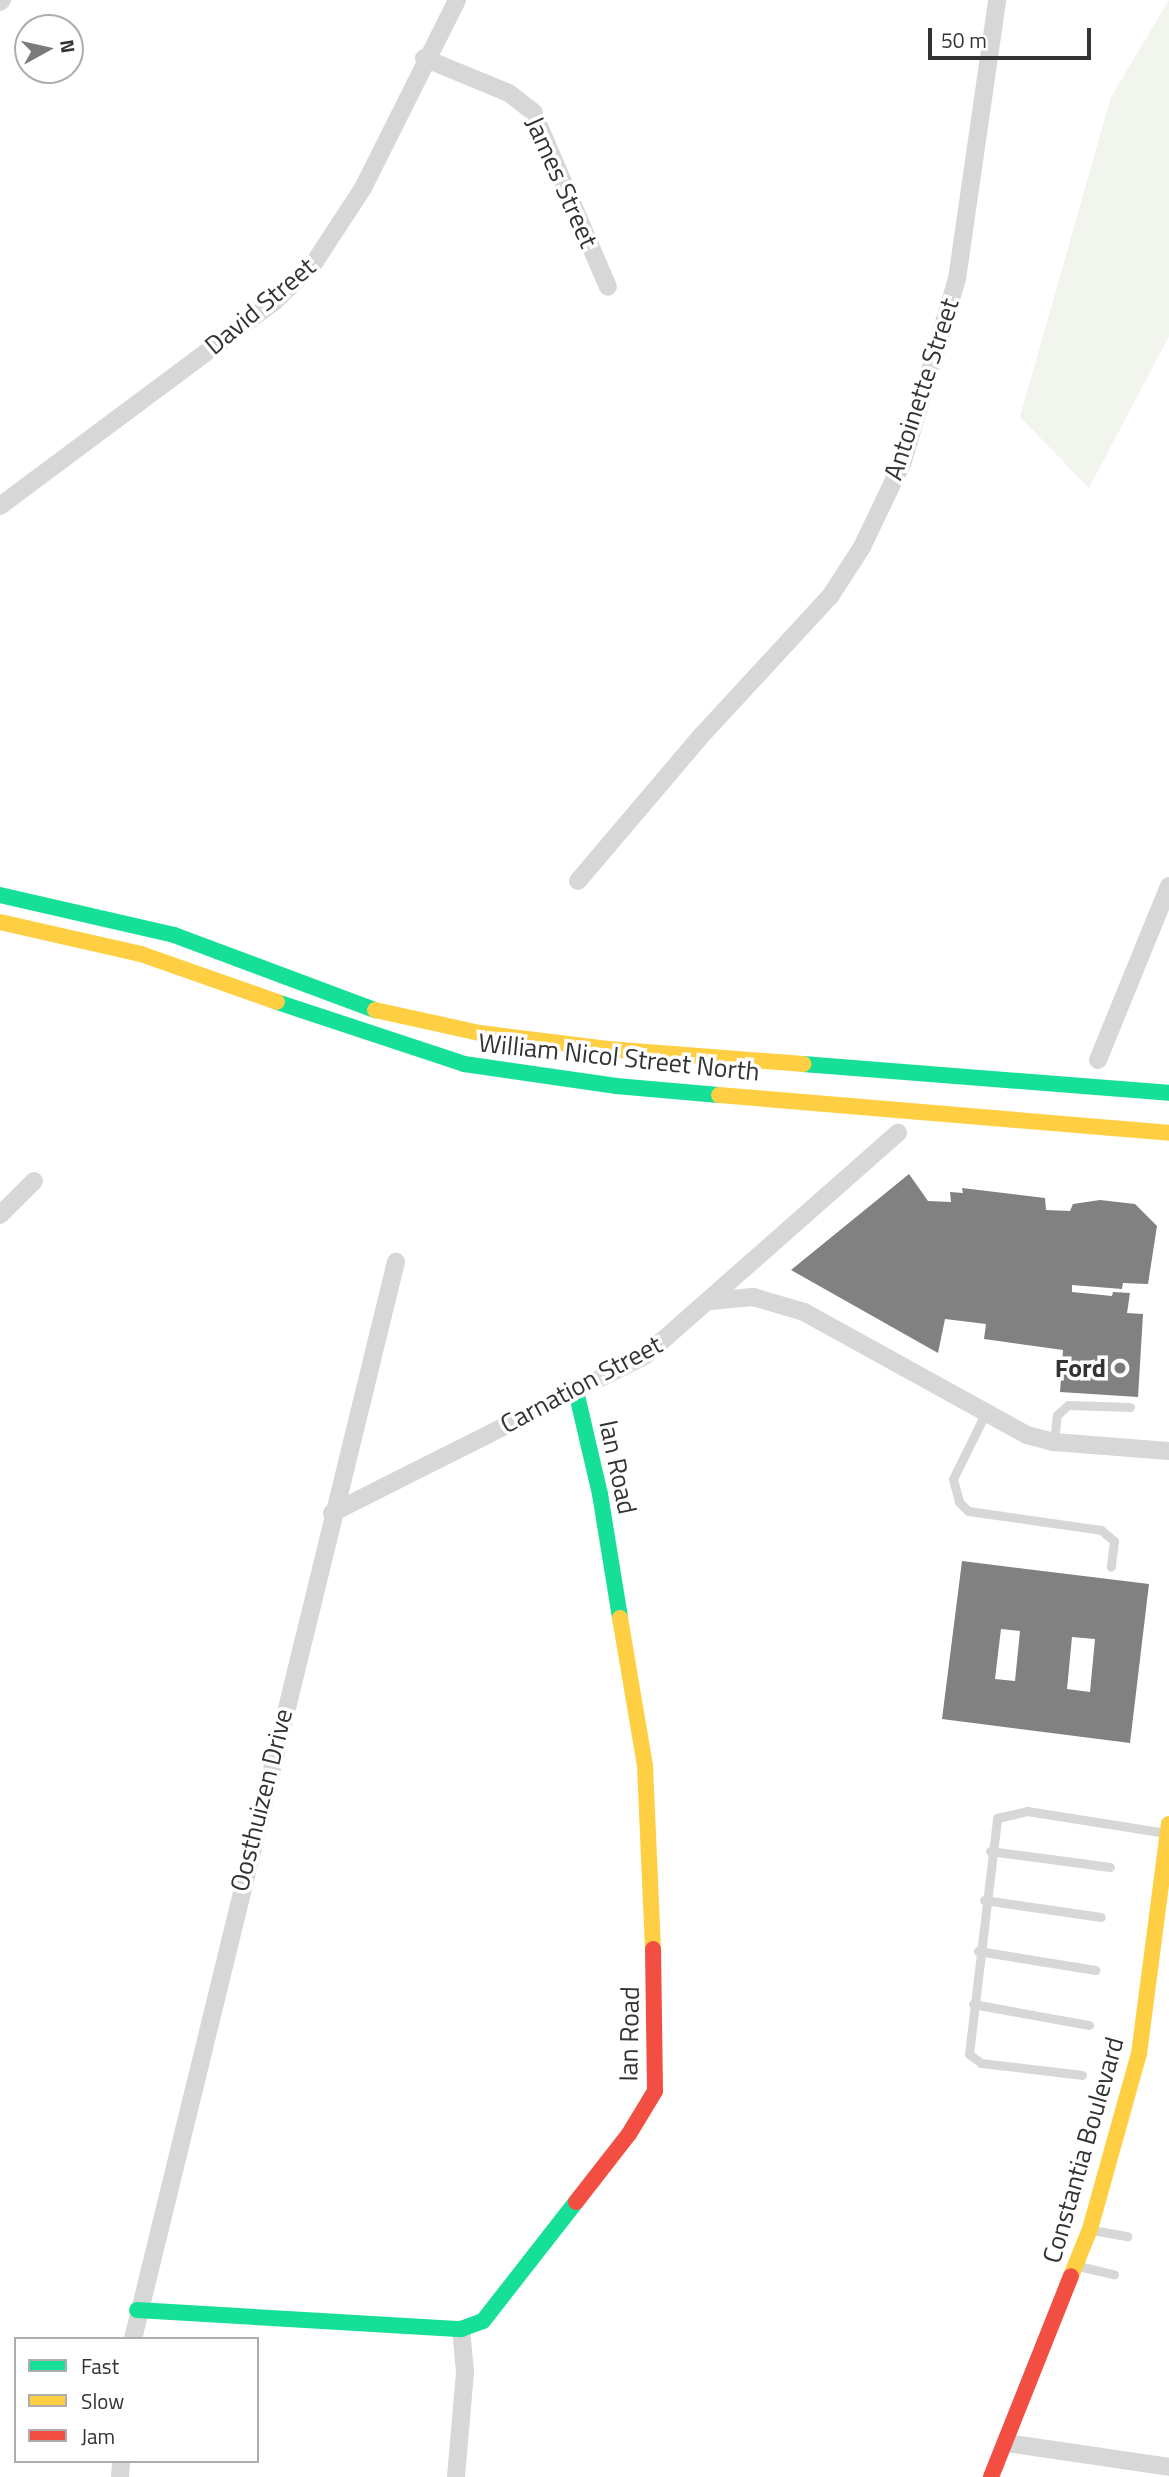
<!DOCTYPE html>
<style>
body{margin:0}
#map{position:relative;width:1169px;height:2477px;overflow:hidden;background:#fff;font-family:"Titillium Web",sans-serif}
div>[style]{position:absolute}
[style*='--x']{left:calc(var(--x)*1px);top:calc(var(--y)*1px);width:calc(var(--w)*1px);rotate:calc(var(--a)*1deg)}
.green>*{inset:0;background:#f1f5ed}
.building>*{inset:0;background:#818181}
.lane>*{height:9px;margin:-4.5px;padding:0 4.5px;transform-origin:4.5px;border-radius:4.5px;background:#d7d7d7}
.street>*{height:18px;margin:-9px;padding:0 9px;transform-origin:9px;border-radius:9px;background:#d7d7d7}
.fast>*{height:16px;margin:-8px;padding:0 8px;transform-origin:8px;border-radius:8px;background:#16e098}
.slow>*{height:16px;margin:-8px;padding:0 8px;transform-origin:8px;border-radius:8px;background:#ffcf43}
.jam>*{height:16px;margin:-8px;padding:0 8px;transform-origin:8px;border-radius:8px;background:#f24e42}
.dots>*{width:19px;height:19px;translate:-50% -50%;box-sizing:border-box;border:4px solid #fff;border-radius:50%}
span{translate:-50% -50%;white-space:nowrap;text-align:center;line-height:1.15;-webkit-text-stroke:7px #fff;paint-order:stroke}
.street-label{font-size:26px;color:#333}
.poi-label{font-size:26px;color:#333;font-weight:700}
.right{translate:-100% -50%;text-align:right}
.legend{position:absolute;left:14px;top:2337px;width:245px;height:126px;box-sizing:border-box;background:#fff;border:2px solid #adadad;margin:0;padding:9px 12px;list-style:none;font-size:21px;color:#333}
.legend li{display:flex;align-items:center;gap:14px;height:35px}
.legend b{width:35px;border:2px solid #adadad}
.north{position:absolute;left:14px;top:14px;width:70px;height:70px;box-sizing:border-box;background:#fff;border:2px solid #adadad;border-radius:50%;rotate:82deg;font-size:19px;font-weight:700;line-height:28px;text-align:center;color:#333}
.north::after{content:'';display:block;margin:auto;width:24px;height:32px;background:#7a7a7a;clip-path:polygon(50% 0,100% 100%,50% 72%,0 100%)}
.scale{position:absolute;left:928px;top:28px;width:163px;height:32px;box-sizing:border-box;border:4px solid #333;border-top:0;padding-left:9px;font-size:21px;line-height:24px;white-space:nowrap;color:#333;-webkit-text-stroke:5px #fff;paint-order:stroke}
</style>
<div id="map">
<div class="green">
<div style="clip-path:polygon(1169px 0,1169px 336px,1089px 488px,1020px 417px,1111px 97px)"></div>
</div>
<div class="building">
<div style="clip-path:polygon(909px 1174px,928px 1201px,951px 1202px,950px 1192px,963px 1193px,962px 1188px,1045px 1198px,1046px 1210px,1070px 1211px,1073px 1204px,1100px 1200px,1135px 1204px,1157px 1226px,1148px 1284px,1123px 1283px,1122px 1289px,1072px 1285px,1072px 1292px,1112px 1296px,1113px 1292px,1130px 1293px,1127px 1313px,1143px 1314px,1138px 1397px,1060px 1392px,1063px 1350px,984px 1339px,986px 1324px,945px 1319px,938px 1353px,791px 1270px)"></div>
<div style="clip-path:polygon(evenodd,962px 1561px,1149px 1584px,1130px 1743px,942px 1719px,962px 1561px,1001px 1629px,1020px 1631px,1015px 1681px,995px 1679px,1001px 1629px,962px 1561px,1072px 1637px,1095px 1639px,1090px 1692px,1067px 1689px,1072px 1637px)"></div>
</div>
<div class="lane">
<div style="--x:985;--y:1414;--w:72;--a:116.2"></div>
<div style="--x:953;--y:1479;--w:24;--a:75"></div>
<div style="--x:959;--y:1502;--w:13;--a:45"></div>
<div style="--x:968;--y:1511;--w:134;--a:8.1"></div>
<div style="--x:1101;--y:1530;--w:17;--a:40"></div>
<div style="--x:1114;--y:1541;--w:26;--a:97"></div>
<div style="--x:1054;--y:1442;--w:27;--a:-84"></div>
<div style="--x:1057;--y:1415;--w:15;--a:-42"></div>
<div style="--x:1068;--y:1405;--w:62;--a:1.8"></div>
<div style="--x:990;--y:1851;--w:121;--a:7.6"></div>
<div style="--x:984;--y:1900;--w:118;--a:8.3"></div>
<div style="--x:978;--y:1951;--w:119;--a:9.2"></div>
<div style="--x:973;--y:2004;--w:118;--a:10.3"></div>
<div style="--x:1082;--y:2075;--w:102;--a:-173.2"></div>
<div style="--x:981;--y:2063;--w:15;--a:-143"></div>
<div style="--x:969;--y:2054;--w:238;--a:-83.2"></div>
<div style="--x:997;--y:1818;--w:31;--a:-13"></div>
<div style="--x:1027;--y:1811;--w:141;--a:9"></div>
<div style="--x:1092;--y:2230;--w:36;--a:10"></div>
<div style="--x:1078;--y:2266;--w:37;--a:13"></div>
</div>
<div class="street">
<div style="--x:0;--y:2;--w:3;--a:-45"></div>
<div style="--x:424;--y:58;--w:92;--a:22.4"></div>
<div style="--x:509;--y:93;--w:31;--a:38"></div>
<div style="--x:533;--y:112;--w:190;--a:66.8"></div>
<div style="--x:0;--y:506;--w:342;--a:-36.7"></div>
<div style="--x:274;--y:302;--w:56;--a:-44.3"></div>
<div style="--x:314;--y:263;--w:90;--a:-56.8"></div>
<div style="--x:363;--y:188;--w:210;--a:-63.4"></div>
<div style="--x:578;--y:881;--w:192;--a:-49.7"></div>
<div style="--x:702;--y:735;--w:190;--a:-47.3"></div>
<div style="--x:831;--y:595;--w:57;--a:-57.1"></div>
<div style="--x:862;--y:547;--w:95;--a:-64.5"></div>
<div style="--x:903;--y:461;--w:190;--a:-73.5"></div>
<div style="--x:957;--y:279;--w:282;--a:-81.8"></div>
<div style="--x:1098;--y:1060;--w:188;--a:-67.8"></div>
<div style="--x:0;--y:1215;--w:48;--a:-45"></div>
<div style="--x:711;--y:1301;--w:42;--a:-5.4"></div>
<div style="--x:753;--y:1297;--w:53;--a:16.4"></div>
<div style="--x:804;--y:1312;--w:255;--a:28.9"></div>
<div style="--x:1027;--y:1435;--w:28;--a:15"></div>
<div style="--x:1054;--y:1442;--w:115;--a:4.5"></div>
<div style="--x:332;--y:1513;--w:352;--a:-26.7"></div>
<div style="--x:646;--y:1355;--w:336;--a:-41.4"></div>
<div style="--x:133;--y:2339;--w:1109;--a:-76.28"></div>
<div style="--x:1007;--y:2443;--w:164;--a:8.4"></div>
<div style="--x:120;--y:2477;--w:16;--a:-86"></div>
<div style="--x:456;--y:2477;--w:105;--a:-85.1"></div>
<div style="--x:465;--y:2372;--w:43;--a:-95.3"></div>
</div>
<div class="fast">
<div style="--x:0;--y:895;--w:179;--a:12.9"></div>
<div style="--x:174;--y:935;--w:215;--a:20.5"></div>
<div style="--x:277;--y:1002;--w:197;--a:18.3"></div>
<div style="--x:464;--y:1064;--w:154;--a:8.2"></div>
<div style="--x:616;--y:1086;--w:103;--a:5"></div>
<div style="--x:803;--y:1064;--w:367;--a:4.5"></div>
<div style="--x:576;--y:1391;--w:106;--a:76.9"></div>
<div style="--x:600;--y:1494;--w:126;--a:80.8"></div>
<div style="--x:137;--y:2310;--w:325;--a:3.4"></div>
<div style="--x:461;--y:2329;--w:23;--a:-20"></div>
<div style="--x:483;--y:2321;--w:151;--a:-52"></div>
</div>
<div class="slow">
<div style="--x:0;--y:922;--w:145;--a:12.8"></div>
<div style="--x:141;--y:954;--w:144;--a:19.4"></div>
<div style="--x:375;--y:1010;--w:107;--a:12.4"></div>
<div style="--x:480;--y:1033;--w:129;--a:7.1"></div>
<div style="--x:608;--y:1049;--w:196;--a:4.4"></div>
<div style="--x:719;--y:1095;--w:452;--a:4.8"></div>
<div style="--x:620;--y:1618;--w:150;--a:80.4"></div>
<div style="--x:645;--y:1766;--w:183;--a:87.5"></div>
<div style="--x:1071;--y:2276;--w:51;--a:-68"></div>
<div style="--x:1090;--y:2229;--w:182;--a:-74.4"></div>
<div style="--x:1139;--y:2054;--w:232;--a:-82.6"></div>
</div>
<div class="jam">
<div style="--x:576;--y:2202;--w:86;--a:-52.1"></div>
<div style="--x:629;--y:2134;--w:50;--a:-58.8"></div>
<div style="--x:655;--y:2091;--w:142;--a:-90.8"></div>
<div style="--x:991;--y:2477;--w:216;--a:-68.3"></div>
</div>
<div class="dots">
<div style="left:1120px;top:1368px;background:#7a7a7a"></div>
</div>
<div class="street-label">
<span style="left:562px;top:182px;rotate:66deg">James Street</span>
<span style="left:260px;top:306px;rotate:-40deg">David Street</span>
<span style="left:921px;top:389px;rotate:-72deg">Antoinette Street</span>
<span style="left:619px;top:1057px;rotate:6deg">William Nicol Street North</span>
<span style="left:581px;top:1384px;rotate:-28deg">Carnation Street</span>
<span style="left:618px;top:1467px;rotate:78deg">Ian Road</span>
<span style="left:261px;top:1800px;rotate:-76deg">Oosthuizen Drive</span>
<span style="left:629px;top:2034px;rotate:-89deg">Ian Road</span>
<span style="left:1083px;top:2150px;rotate:-74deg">Constantia Boulevard</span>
</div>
<div class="poi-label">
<span class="right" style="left:1106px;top:1368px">Ford</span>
</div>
<ul class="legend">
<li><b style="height:9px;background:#16e098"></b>Fast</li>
<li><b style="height:9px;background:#ffcf43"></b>Slow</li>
<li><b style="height:9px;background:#f24e42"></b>Jam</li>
</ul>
<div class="north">N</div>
<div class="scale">50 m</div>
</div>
